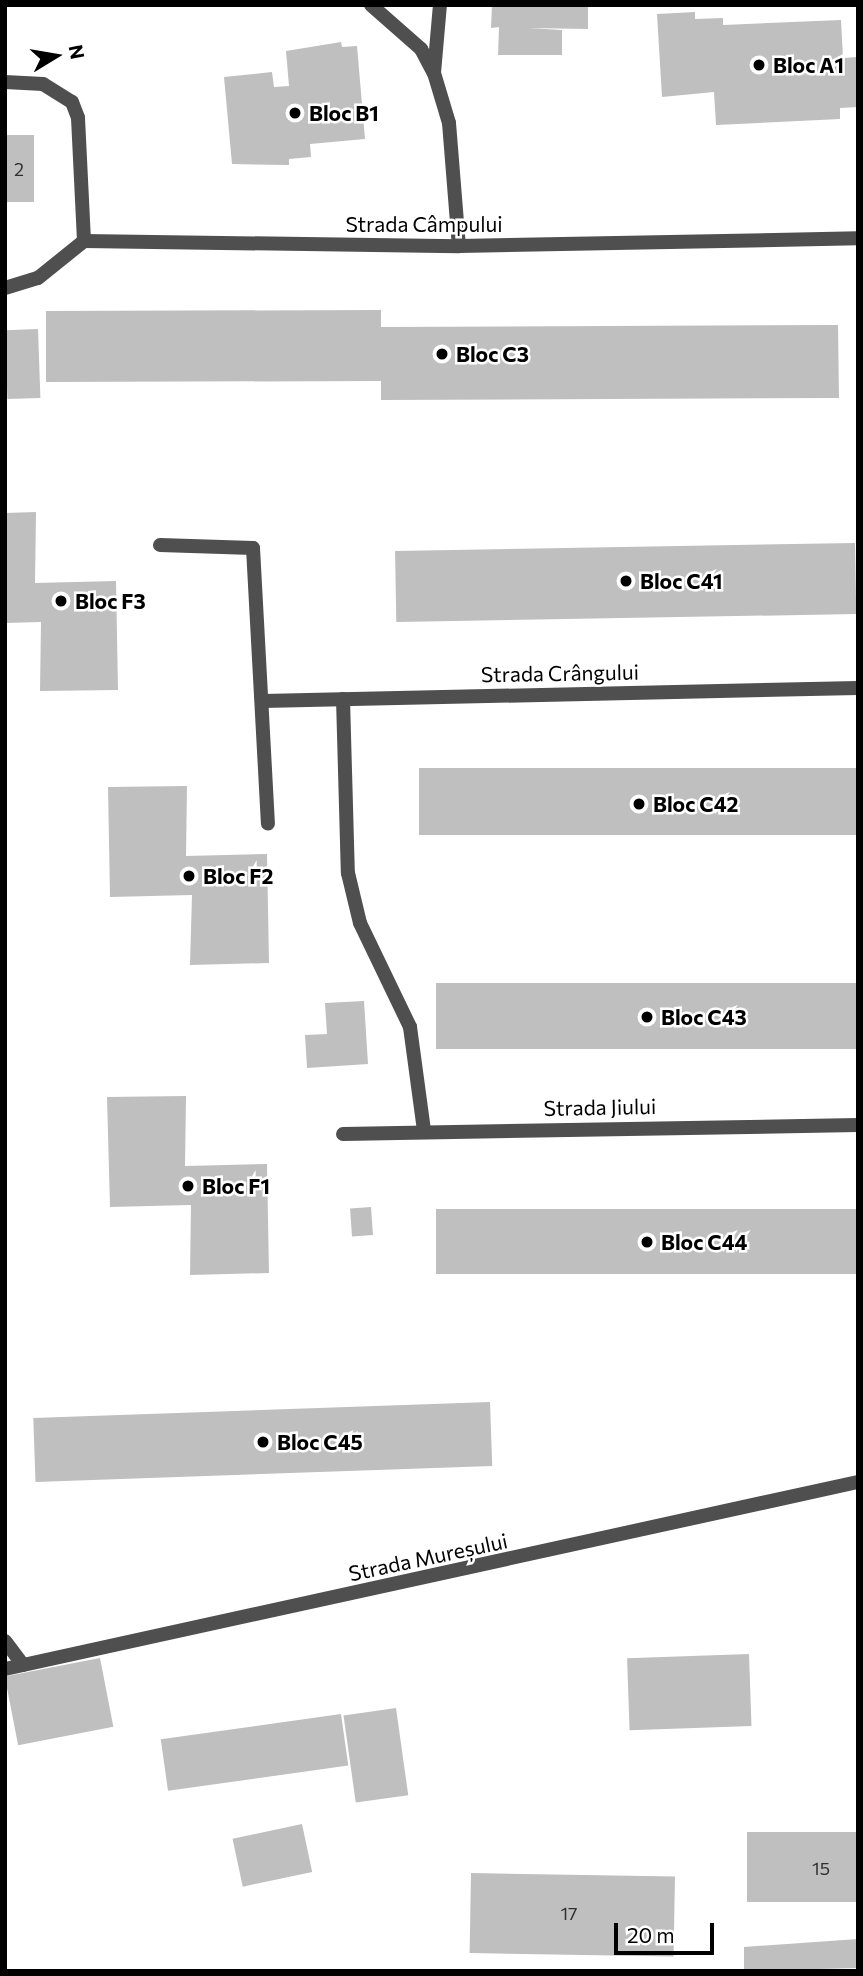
<!DOCTYPE html>
<meta charset="utf-8">
<style>
body{margin:0}
#map{position:relative;width:863px;height:1976px;overflow:hidden;background:#fff;font-family:Commissioner,sans-serif}
div>[style]{position:absolute}
[style*='--x']{left:calc(var(--x)*1px);top:calc(var(--y)*1px);width:calc(var(--w)*1px);rotate:calc(var(--a)*1deg)}
.building>*{inset:0;background:#bfbfbf;transform-origin:0 0}
.lane>*{height:14px;margin:-7px;padding:0 7px;transform-origin:7px;border-radius:7px;background:#4f4f4f}
.street>*{height:14px;margin:-7px;padding:0 7px;transform-origin:7px;border-radius:7px;background:#4f4f4f}
.dots>*{width:19px;height:19px;translate:-50% -50%;box-sizing:border-box;border:4px solid #fff;border-radius:50%}
span{translate:-50% -50%;white-space:nowrap;text-align:center;line-height:1.15;-webkit-text-stroke:5px #fff;paint-order:stroke}
.number-label{font-size:18px;color:#303030}
.number-label span{-webkit-text-stroke-width:0}
.poi-label{font-size:21px;color:#000;font-weight:700}
.left{translate:0 -50%;text-align:left}
.street-label{font-size:21px;color:#000}
.frame{position:absolute;inset:0;border:7px solid #000;pointer-events:none}
.north{position:absolute;left:21px;top:21px;width:70px;height:70px;-webkit-text-stroke:5px #fff;paint-order:stroke;rotate:79deg;font-size:19px;font-weight:700;line-height:28px;text-align:center;color:#000}
.north::after{content:'';display:block;margin:auto;width:24px;height:32px;background:#000;clip-path:polygon(50% 0,100% 100%,50% 72%,0 100%)}
.scale{position:absolute;left:614px;top:1923px;width:100px;height:32px;box-sizing:border-box;border:4px solid #000;border-top:0;padding-left:9px;font-size:21px;line-height:24px;white-space:nowrap;color:#000;-webkit-text-stroke:5px #fff;paint-order:stroke}
</style>
<div id="map">
<div class="building">
<div style="clip-path:polygon(492px 5px,588px 5px,588px 29px,528px 28px,562px 30px,562px 55px,498px 55px,499px 27px,491px 28px)"></div>
<div style="clip-path:polygon(695px 12px,695px 19px,723px 18px,723px 25px,841px 20px,843px 58px,857px 57px,858px 107px,840px 108px,840px 119px,716px 125px,714px 92px,662px 97px,657px 14px)"></div>
<div style="clip-path:polygon(341px 42px,342px 47px,357px 46px,365px 139px,310px 144px,311px 157px,289px 159px,289px 165px,232px 164px,224px 77px,272px 72px,274px 87px,289px 86px,286px 51px)"></div>
<div style="left:5px;top:135px;width:29px;height:67px"></div>
<div style="clip-path:polygon(381px 310px,381px 327px,838px 325px,839px 398px,381px 400px,381px 381px,46px 382px,46px 311px)"></div>
<div style="left:38px;top:329px;width:69px;height:33px;rotate:88deg"></div>
<div style="clip-path:polygon(36px 512px,35px 583px,116px 581px,118px 690px,40px 691px,41px 622px,5px 623px,5px 513px)"></div>
<div style="left:855px;top:543px;width:71px;height:460px;rotate:89deg"></div>
<div style="left:858px;top:768px;width:67px;height:439px;rotate:90deg"></div>
<div style="clip-path:polygon(187px 786px,186px 856px,267px 854px,269px 963px,190px 965px,192px 895px,110px 897px,108px 787px)"></div>
<div style="left:858px;top:983px;width:66px;height:422px;rotate:90deg"></div>
<div style="clip-path:polygon(364px 1001px,368px 1064px,307px 1068px,305px 1035px,327px 1034px,325px 1003px)"></div>
<div style="clip-path:polygon(186px 1096px,185px 1166px,267px 1164px,269px 1273px,190px 1275px,191px 1205px,110px 1207px,107px 1097px)"></div>
<div style="left:371px;top:1207px;width:28px;height:21px;rotate:86deg"></div>
<div style="left:858px;top:1209px;width:65px;height:422px;rotate:90deg"></div>
<div style="left:490px;top:1402px;width:64px;height:457px;rotate:88deg"></div>
<div style="left:749px;top:1654px;width:72px;height:122px;rotate:88deg"></div>
<div style="left:100px;top:1658px;width:70px;height:97px;rotate:79deg"></div>
<div style="left:396px;top:1708px;width:88px;height:53px;rotate:82deg"></div>
<div style="left:341px;top:1714px;width:52px;height:182px;rotate:82deg"></div>
<div style="left:302px;top:1824px;width:49px;height:71px;rotate:78deg"></div>
<div style="left:858px;top:1832px;width:70px;height:111px;rotate:90deg"></div>
<div style="left:471px;top:1873px;width:204px;height:80px;rotate:1deg"></div>
<div style="clip-path:polygon(858px 1939px,858px 1968px,744px 1971px,744px 1947px)"></div>
</div>
<div class="lane">
<div style="--x:434;--y:73;--w:68;--a:-85"></div>
<div style="--x:160;--y:545;--w:93;--a:1.8"></div>
<div style="--x:253;--y:548;--w:276;--a:86.9"></div>
<div style="--x:343;--y:699;--w:174;--a:88.4"></div>
<div style="--x:348;--y:873;--w:51;--a:76.5"></div>
<div style="--x:360;--y:923;--w:115;--a:64.3"></div>
<div style="--x:410;--y:1027;--w:105;--a:82.3"></div>
</div>
<div class="street">
<div style="--x:371;--y:5;--w:67;--a:41.3"></div>
<div style="--x:421;--y:49;--w:27;--a:62"></div>
<div style="--x:434;--y:73;--w:52;--a:73.3"></div>
<div style="--x:449;--y:123;--w:123;--a:85.4"></div>
<div style="--x:5;--y:82;--w:38;--a:3"></div>
<div style="--x:43;--y:84;--w:34;--a:32"></div>
<div style="--x:72;--y:102;--w:17;--a:69"></div>
<div style="--x:78;--y:118;--w:123;--a:87.2"></div>
<div style="--x:5;--y:288;--w:34;--a:-17"></div>
<div style="--x:38;--y:278;--w:59;--a:-38.8"></div>
<div style="--x:84;--y:241;--w:375;--a:0.8"></div>
<div style="--x:459;--y:246;--w:399;--a:-1.1"></div>
<div style="--x:263;--y:701;--w:595;--a:-1.25"></div>
<div style="--x:343;--y:1134;--w:515;--a:-1"></div>
<div style="--x:5;--y:1641;--w:30;--a:53"></div>
<div style="--x:5;--y:1669;--w:873;--a:-12.37"></div>
</div>
<div class="dots">
<div style="left:759px;top:65px;background:#000"></div>
<div style="left:295px;top:113px;background:#000"></div>
<div style="left:442px;top:354px;background:#000"></div>
<div style="left:626px;top:581px;background:#000"></div>
<div style="left:61px;top:601px;background:#000"></div>
<div style="left:639px;top:804px;background:#000"></div>
<div style="left:189px;top:876px;background:#000"></div>
<div style="left:647px;top:1017px;background:#000"></div>
<div style="left:188px;top:1186px;background:#000"></div>
<div style="left:647px;top:1242px;background:#000"></div>
<div style="left:263px;top:1442px;background:#000"></div>
</div>
<div class="number-label">
<span style="left:19px;top:169px">2</span>
<span style="left:821px;top:1868px">15</span>
<span style="left:569px;top:1913px">17</span>
</div>
<div class="poi-label">
<span class="left" style="left:773px;top:65px">Bloc A1</span>
<span class="left" style="left:309px;top:113px">Bloc B1</span>
<span class="left" style="left:456px;top:354px">Bloc C3</span>
<span class="left" style="left:640px;top:581px">Bloc C41</span>
<span class="left" style="left:75px;top:601px">Bloc F3</span>
<span class="left" style="left:653px;top:804px">Bloc C42</span>
<span class="left" style="left:203px;top:876px">Bloc F2</span>
<span class="left" style="left:661px;top:1017px">Bloc C43</span>
<span class="left" style="left:202px;top:1186px">Bloc F1</span>
<span class="left" style="left:661px;top:1242px">Bloc C44</span>
<span class="left" style="left:277px;top:1442px">Bloc C45</span>
</div>
<div class="street-label">
<span style="left:424px;top:224px">Strada Câmpului</span>
<span style="left:560px;top:673px;rotate:-1deg">Strada Crângului</span>
<span style="left:600px;top:1107px;rotate:-1deg">Strada Jiului</span>
<span style="left:428px;top:1557px;rotate:-12deg">Strada Mureșului</span>
</div>
<div class="frame"></div>
<div class="north">N</div>
<div class="scale">20 m</div>
</div>
